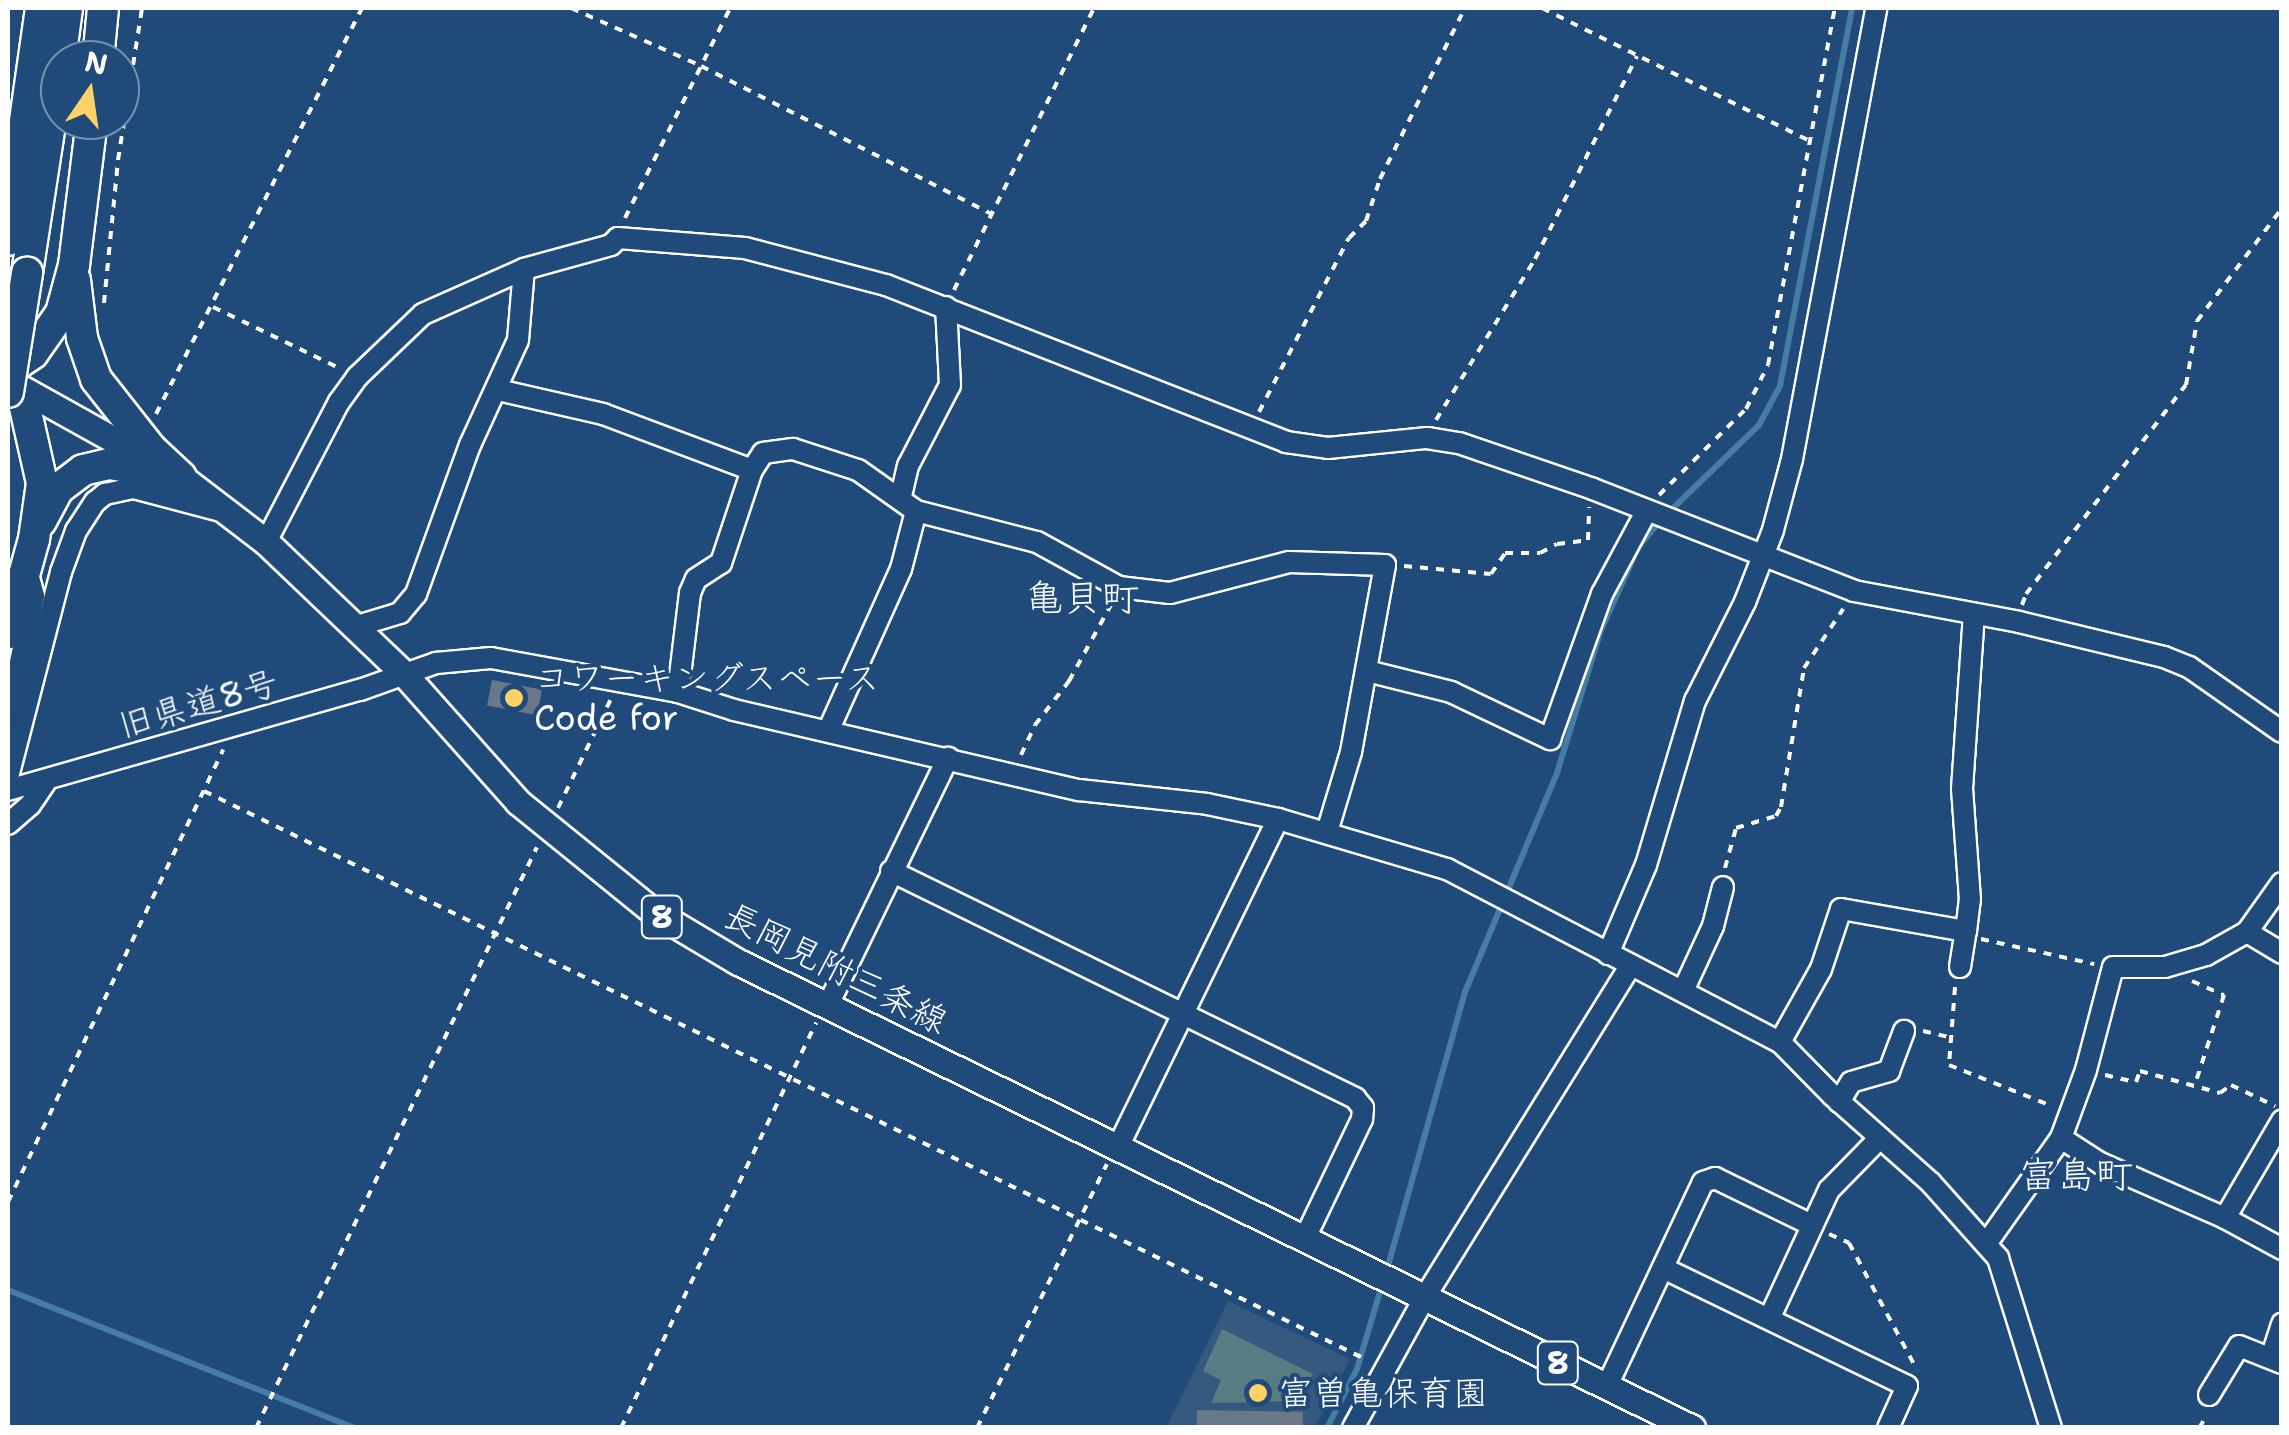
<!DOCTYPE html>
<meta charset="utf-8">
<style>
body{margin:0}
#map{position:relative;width:2289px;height:1435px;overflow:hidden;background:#1f4a7a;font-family:"Shantell Sans","Klee One",sans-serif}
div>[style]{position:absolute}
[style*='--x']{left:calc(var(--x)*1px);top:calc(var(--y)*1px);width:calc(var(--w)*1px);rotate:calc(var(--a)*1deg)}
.built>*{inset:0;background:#35587e}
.green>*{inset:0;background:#587c81}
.stream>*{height:6px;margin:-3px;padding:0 3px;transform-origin:3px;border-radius:3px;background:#467da2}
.building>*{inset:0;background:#687888;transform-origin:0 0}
.path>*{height:4px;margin-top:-2px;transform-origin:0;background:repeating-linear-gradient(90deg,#fff 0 8px,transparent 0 16px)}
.roads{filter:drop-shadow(2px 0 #fff) drop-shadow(-2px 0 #fff) drop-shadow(0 2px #fff) drop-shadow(0 -2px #fff)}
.minor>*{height:20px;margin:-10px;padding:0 10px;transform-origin:10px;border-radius:10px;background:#1f4a7a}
.major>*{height:25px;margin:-12.5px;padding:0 12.5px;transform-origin:12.5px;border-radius:12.5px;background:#1f4a7a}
.highway>*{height:30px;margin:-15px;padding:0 15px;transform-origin:15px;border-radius:15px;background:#1f4a7a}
.bridges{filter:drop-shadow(2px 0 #fff) drop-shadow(-2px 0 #fff) drop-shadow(0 2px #fff) drop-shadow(0 -2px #fff)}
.highway-bridge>*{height:30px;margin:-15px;padding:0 15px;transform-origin:15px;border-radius:15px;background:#1f4a7a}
.dots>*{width:28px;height:28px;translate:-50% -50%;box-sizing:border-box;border:5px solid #1f4a7a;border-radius:50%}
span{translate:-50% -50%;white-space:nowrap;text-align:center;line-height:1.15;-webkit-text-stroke:8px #1f4a7a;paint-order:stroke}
.shield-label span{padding:2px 8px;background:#1f4a7a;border:2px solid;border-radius:8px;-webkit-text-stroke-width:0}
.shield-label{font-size:32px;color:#fff;font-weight:700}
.poi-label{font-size:35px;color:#fff}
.left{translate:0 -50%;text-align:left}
.street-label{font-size:35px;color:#fff}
.neighbourhood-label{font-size:38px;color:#fff}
.frame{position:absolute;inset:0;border:10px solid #fff;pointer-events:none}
.north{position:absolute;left:40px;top:40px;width:100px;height:100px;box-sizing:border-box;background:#1f4a7a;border:2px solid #7992af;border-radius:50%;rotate:13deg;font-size:28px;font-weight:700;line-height:40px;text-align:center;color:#fff}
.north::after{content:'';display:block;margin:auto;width:35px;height:45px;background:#ffd166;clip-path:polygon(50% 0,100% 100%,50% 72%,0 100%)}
</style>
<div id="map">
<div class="built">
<div style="clip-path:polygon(1228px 1301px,1350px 1359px,1315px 1427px,1166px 1428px)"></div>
</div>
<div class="green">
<div style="clip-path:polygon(1222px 1329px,1313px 1374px,1301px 1401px,1211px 1403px,1221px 1380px,1203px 1371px)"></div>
</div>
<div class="stream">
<div style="--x:1668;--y:513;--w:127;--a:-44"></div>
<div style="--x:1759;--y:425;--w:44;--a:-61.7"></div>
<div style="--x:1780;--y:386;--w:385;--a:-79.2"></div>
<div style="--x:1386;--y:1273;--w:292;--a:-74.3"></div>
<div style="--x:1465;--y:992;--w:238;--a:-67.2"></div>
<div style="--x:1557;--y:773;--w:150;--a:-72.9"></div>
<div style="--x:1601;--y:630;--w:92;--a:-65.7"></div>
<div style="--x:1639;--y:546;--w:31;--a:-50"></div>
<div style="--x:8;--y:1290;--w:373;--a:21.7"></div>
<div style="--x:1327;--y:1428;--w:66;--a:-63"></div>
<div style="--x:1357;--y:1369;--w:88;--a:-73.4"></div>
</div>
<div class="building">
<div style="left:492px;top:680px;width:51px;height:26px;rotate:11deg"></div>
<div style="left:1197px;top:1410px;width:106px;height:18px;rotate:1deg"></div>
</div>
<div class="path">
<div style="--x:571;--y:8;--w:142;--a:24"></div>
<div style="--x:701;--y:66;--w:326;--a:27"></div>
<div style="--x:1542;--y:8;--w:299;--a:26.4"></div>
<div style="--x:625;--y:218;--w:235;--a:-63.4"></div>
<div style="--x:954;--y:290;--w:315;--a:-63.6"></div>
<div style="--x:104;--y:303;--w:144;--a:-84.4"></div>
<div style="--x:118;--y:160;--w:154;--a:-81"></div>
<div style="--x:213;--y:307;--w:140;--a:25.8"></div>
<div style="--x:1259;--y:412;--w:196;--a:-62.7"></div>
<div style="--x:1349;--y:238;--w:24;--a:-45"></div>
<div style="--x:1366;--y:221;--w:44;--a:-71.6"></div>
<div style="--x:1380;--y:179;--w:191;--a:-63.6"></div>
<div style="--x:156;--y:414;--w:455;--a:-63.1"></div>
<div style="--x:1436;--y:420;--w:189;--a:-58.4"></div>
<div style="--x:1535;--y:259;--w:227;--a:-63.3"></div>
<div style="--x:1659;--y:495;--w:122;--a:-44.7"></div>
<div style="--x:1746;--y:409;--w:49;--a:-63.4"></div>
<div style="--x:1768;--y:365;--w:363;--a:-79.4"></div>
<div style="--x:1404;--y:566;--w:87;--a:5.3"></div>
<div style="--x:1491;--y:574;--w:25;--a:-56"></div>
<div style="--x:1505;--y:553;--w:35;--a:0"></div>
<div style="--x:1540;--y:553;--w:19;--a:-28"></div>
<div style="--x:1557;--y:544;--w:31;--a:-7"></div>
<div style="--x:1588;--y:540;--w:33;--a:-88"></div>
<div style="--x:2022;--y:605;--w:12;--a:-70"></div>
<div style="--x:2026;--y:594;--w:263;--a:-52.6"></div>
<div style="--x:2186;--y:385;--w:65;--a:-80.2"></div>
<div style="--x:2197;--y:321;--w:141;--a:-53"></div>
<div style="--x:1021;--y:755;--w:33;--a:-65"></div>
<div style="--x:1035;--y:725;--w:56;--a:-52.3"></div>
<div style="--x:1069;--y:681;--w:87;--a:-61.1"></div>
<div style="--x:204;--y:791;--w:1295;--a:26.07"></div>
<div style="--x:558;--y:808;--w:121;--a:-64.1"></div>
<div style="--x:1725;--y:868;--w:41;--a:-74.6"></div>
<div style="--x:1736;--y:828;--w:42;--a:-16.7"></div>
<div style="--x:1776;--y:816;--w:10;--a:-61"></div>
<div style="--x:1781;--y:807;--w:141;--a:-80.6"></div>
<div style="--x:1804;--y:668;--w:71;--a:-56.5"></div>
<div style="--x:1981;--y:939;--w:116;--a:12.5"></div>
<div style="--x:2192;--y:981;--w:35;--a:24"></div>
<div style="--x:2224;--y:995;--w:94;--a:108"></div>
<div style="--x:1955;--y:987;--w:78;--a:94.4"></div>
<div style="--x:1949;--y:1065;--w:111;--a:21.7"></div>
<div style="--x:1923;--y:1031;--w:26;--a:13"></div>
<div style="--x:2105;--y:1075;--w:32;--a:13"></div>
<div style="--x:2136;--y:1082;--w:12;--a:-70"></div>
<div style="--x:2140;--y:1071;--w:83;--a:15.4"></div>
<div style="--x:2220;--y:1093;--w:14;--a:-36"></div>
<div style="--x:2231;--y:1085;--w:49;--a:25.5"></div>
<div style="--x:8;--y:1202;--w:501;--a:-64.56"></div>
<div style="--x:1829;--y:1234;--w:22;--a:24"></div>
<div style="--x:1849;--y:1243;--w:144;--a:61.8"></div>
<div style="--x:256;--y:1428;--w:645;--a:-64.19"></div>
<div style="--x:621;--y:1428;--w:450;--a:-64.3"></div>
<div style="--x:977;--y:1428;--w:294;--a:-63.8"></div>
<div style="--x:2199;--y:1428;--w:15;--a:-58"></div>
</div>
<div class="roads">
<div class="minor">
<div style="--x:498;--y:390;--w:108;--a:12.9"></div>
<div style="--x:603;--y:414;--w:159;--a:20.6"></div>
<div style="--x:752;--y:470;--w:20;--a:-57"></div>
<div style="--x:763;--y:453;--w:30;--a:-8"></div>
<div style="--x:793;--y:449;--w:68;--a:17.9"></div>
<div style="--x:858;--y:470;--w:71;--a:35.3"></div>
<div style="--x:916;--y:511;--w:125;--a:14.4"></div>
<div style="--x:1037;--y:542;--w:94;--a:28.8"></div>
<div style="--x:1119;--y:587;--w:51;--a:6.7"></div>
<div style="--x:1170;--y:593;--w:123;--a:-14.6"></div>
<div style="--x:1289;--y:562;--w:96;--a:1.8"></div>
<div style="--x:1385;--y:565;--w:190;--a:100.3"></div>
<div style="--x:1351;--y:752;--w:84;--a:106.7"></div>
<div style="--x:901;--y:496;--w:31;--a:-77"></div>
<div style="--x:908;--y:466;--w:91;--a:-62.6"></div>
<div style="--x:950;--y:385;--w:78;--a:-92.9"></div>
<div style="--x:266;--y:542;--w:158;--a:-62.5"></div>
<div style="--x:339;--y:402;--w:31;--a:-54"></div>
<div style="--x:357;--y:377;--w:91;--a:-43.7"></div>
<div style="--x:423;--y:314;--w:111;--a:-24"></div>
<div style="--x:524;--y:269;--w:90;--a:-15.4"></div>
<div style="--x:611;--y:245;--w:10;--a:-45"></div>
<div style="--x:618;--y:238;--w:127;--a:4.5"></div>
<div style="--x:745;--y:248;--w:146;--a:14.7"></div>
<div style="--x:886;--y:285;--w:430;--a:21.4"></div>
<div style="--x:1286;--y:442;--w:42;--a:8.1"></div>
<div style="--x:1328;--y:448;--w:100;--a:-5.8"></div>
<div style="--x:1427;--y:438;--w:32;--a:9"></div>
<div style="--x:1459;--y:443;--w:142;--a:18.9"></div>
<div style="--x:1593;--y:489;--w:280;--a:21.3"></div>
<div style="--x:1854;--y:591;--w:168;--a:10.6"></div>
<div style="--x:2019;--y:622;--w:149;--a:13.6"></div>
<div style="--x:2164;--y:657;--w:27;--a:22"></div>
<div style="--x:2189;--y:667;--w:113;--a:35"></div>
<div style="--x:357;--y:626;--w:45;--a:-16.8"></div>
<div style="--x:400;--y:613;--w:25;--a:-50"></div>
<div style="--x:416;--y:594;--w:158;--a:-70.1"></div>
<div style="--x:470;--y:445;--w:115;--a:-65.4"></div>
<div style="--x:518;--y:340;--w:71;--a:-85.2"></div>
<div style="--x:1367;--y:671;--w:87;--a:14"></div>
<div style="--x:1451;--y:692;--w:110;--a:25.4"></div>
<div style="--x:1550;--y:739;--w:154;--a:-70.3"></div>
<div style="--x:1602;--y:594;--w:95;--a:-61.8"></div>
<div style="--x:678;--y:692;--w:100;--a:-83.1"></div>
<div style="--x:690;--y:593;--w:15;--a:-67"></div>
<div style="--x:696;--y:579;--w:30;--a:-33"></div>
<div style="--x:721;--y:563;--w:98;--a:-71.6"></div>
<div style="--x:8;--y:719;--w:126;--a:-78.1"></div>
<div style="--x:34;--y:596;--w:24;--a:-105"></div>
<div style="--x:829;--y:729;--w:175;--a:-65.8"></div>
<div style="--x:901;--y:569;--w:60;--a:-75.5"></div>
<div style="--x:8;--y:777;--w:212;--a:-75.5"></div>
<div style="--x:61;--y:572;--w:44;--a:-69.9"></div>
<div style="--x:76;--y:531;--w:35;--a:-57"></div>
<div style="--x:95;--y:502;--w:13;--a:-39"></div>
<div style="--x:105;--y:494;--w:30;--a:-12"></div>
<div style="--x:134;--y:488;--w:90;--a:14.8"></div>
<div style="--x:8;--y:790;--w:366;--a:-15.9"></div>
<div style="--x:360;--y:690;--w:81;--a:-19.6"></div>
<div style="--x:436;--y:663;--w:55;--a:-5.2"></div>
<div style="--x:491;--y:658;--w:190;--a:10.3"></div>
<div style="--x:678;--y:692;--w:59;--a:17.8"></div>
<div style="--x:734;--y:710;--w:354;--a:13.1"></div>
<div style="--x:1079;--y:790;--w:129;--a:6.2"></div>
<div style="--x:1207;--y:804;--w:73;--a:11.9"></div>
<div style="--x:1278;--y:819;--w:176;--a:16.5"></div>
<div style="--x:1447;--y:869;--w:375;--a:27.5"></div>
<div style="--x:1780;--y:1042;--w:74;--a:45.5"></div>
<div style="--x:1832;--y:1095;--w:132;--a:41.6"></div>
<div style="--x:1931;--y:1183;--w:101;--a:48.2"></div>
<div style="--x:1998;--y:1258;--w:178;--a:72.7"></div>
<div style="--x:8;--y:824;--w:29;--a:-41"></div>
<div style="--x:30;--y:805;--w:27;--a:-56"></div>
<div style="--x:891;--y:871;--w:517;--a:26.07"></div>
<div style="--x:1355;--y:1098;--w:13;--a:51"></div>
<div style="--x:1363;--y:1108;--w:11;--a:95"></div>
<div style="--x:1362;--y:1119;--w:132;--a:115.6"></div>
<div style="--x:2247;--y:932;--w:41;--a:31"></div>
<div style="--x:1608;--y:954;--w:97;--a:-66.9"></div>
<div style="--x:1646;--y:865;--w:171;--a:-73.4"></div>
<div style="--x:1695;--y:701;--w:111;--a:-63.2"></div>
<div style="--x:1745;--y:602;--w:77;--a:-68.7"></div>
<div style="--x:1773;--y:530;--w:73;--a:-75"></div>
<div style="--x:1792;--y:459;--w:459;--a:-79.4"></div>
<div style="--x:1960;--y:967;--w:36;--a:-81"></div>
<div style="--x:1683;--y:991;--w:72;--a:-65.2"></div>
<div style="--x:1713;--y:926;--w:40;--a:-75.6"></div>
<div style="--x:828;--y:1005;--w:275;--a:-64.1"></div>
<div style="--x:1780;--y:1042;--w:84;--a:-60.7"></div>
<div style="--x:1821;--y:969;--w:63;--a:-71.6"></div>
<div style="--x:1841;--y:909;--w:127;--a:10"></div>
<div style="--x:1966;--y:931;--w:31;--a:-83"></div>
<div style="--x:1970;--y:900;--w:111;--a:-94.1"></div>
<div style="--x:1962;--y:789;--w:175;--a:-86.1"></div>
<div style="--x:1839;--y:1102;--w:23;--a:-59"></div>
<div style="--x:1851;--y:1082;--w:40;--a:-16"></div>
<div style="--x:1889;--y:1071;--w:43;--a:-69.4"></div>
<div style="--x:2061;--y:1138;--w:46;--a:32.7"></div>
<div style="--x:2100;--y:1163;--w:137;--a:23.7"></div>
<div style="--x:2225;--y:1218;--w:65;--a:28.5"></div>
<div style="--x:1118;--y:1147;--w:365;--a:-64"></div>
<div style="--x:2225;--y:1218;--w:113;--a:-59.6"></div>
<div style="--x:1986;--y:1244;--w:130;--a:-54.7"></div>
<div style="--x:2061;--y:1138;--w:72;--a:-69.8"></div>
<div style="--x:2086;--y:1070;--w:106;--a:-75.3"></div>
<div style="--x:2113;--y:967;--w:52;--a:0"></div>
<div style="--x:2165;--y:967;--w:43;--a:-16.3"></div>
<div style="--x:2206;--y:955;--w:47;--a:-29.3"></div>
<div style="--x:2247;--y:932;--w:60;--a:-54.5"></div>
<div style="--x:1663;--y:1268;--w:271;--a:25.8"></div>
<div style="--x:1907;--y:1386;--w:46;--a:114.3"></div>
<div style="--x:1770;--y:1317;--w:140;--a:-65.1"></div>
<div style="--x:1829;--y:1190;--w:73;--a:-45.6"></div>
<div style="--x:2271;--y:1358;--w:36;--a:-72"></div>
<div style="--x:1607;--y:1386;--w:225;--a:-64.8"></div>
<div style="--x:1703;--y:1182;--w:13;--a:-18"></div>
<div style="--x:1715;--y:1178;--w:108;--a:25.9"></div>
<div style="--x:2209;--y:1395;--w:57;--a:-58.5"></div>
<div style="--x:2239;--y:1346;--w:46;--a:21.6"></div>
<div style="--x:1353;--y:1428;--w:149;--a:-61.2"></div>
<div style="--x:1425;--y:1297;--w:389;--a:-58.2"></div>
</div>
<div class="major">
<div style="--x:10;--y:382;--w:196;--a:29.1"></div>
<div style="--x:181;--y:477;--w:107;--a:37.4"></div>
<div style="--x:266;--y:542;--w:192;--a:43.7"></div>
<div style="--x:405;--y:675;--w:170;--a:48.3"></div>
<div style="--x:518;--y:802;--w:175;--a:39"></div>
<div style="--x:654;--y:912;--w:98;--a:30.8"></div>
<div style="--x:738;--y:962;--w:1062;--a:26.03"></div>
</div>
<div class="highway">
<div style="--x:60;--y:60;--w:52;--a:-82.3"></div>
<div style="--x:98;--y:60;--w:52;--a:-84.5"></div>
<div style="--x:8;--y:240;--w:234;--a:-81.9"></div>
<div style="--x:27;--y:273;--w:215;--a:-81.2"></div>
<div style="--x:75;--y:280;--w:58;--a:83.1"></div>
<div style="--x:82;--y:338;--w:43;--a:71.1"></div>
<div style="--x:96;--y:379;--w:89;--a:51.8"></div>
<div style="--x:151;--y:449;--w:41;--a:43"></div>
<div style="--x:8;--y:370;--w:30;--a:-34"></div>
<div style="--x:33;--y:353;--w:49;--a:-55"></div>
<div style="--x:61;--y:313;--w:50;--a:-74.8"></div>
<div style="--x:74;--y:265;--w:146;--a:-82.9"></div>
<div style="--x:8;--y:384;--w:25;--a:50"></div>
<div style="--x:24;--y:403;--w:82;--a:77.3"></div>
<div style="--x:42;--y:483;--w:57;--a:98.1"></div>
<div style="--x:34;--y:539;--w:98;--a:105.5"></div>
<div style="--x:41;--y:521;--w:36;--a:-62"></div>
<div style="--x:58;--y:489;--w:31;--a:-37"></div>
<div style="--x:83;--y:470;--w:28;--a:-13"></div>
<div style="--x:110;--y:464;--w:69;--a:10"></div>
</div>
</div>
<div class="bridges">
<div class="highway-bridge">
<div style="--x:8;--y:392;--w:121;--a:-80.9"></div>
</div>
</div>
<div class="dots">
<div style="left:514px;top:698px;background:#ffd166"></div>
<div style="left:1258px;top:1393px;background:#ffd166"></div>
</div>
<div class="shield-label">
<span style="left:662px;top:917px">8</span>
<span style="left:1558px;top:1363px">8</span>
</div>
<div class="poi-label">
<span class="left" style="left:534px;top:698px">コワーキングスペース<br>Code for</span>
<span class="left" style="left:1278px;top:1393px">富曽亀保育園</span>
</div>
<div class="street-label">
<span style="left:198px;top:704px;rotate:-16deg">旧県道8号</span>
<span style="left:836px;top:968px;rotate:27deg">長岡見附三条線</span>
</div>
<div class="neighbourhood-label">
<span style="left:1082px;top:598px">亀貝町</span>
<span style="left:2076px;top:1175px">富島町</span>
</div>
<div class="frame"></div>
<div class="north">N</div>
</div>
